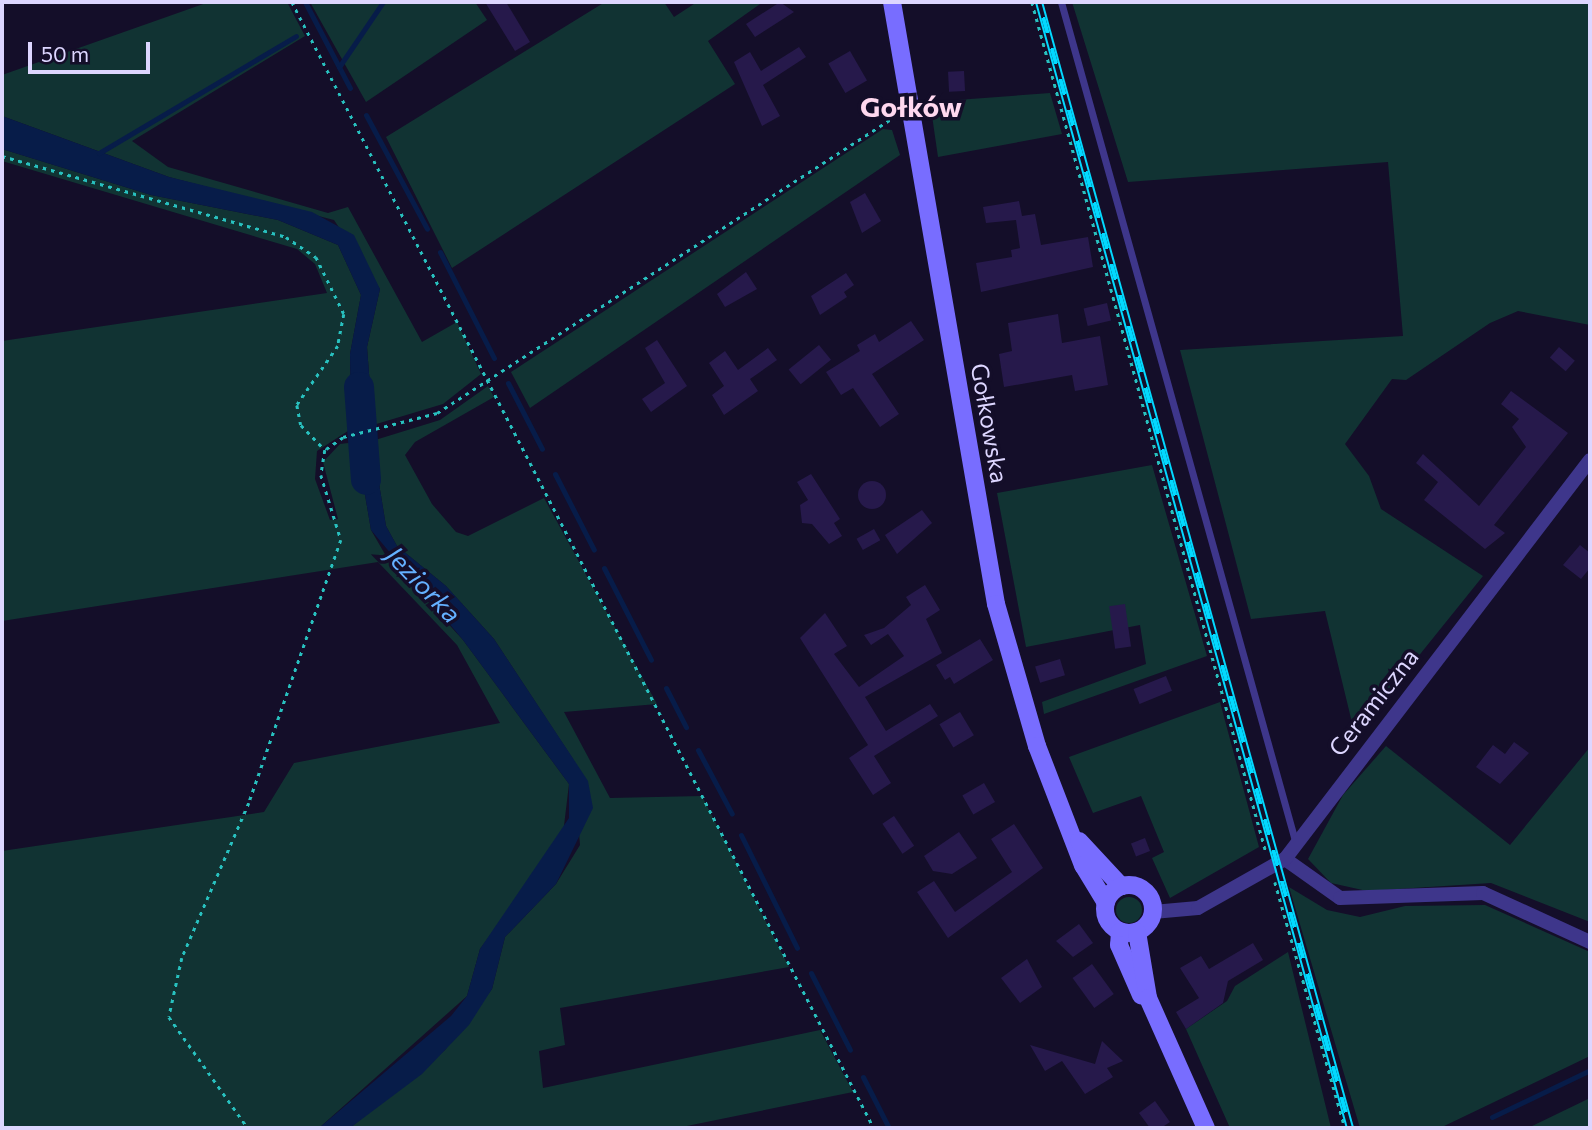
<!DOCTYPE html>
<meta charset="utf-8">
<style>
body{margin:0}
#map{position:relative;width:1592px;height:1130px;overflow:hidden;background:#140e29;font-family:Commissioner,sans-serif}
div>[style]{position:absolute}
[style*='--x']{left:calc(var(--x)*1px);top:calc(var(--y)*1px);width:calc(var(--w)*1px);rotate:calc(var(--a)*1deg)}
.green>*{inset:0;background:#133}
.round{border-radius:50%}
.water>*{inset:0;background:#071c49}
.stream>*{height:5px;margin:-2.5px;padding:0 2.5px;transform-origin:2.5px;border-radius:2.5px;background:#071c49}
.river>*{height:30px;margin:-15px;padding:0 15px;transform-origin:15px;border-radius:15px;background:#071c49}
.building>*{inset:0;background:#26194b;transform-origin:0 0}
.path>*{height:2.5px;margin-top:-1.25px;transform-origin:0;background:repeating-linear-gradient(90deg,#28c1bf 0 3.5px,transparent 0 8.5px)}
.lane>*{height:7px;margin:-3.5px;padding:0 3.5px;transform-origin:3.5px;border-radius:3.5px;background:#3e368b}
.street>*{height:14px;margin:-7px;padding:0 7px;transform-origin:7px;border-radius:7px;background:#3e368b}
.secondary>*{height:18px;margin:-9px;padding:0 9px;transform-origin:9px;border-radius:9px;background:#786dff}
.secondary>.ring{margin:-9px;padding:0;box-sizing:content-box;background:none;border:18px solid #786dff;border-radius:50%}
.rail>*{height:8px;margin-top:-4px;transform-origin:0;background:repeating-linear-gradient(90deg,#140e29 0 16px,#02d9ff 0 32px);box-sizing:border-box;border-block:2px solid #02d9ff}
span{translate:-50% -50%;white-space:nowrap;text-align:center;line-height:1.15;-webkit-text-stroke:7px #140e29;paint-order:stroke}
.street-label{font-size:24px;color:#ddd6ff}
.water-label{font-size:26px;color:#64b0ff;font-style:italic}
.quarter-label{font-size:28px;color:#ffd8ef;font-weight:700}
.frame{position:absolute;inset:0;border:4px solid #ddd6ff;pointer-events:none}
.scale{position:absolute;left:28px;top:42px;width:122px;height:32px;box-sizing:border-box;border:4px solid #ddd6ff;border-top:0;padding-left:9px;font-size:21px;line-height:24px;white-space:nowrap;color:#ddd6ff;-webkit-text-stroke:5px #140e29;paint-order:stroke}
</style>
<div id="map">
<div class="green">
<div style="clip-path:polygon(209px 2px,287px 2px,305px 36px,132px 141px,168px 167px,328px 213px,348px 207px,422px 342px,457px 322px,481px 374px,443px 404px,373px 425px,367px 347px,380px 289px,334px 220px,169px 177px,2px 116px,2px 75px)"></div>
<div style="clip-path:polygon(310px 2px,475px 2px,487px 20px,366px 102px)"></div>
<div style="clip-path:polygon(605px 2px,664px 2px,674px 17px,697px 2px,760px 4px,708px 41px,735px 84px,452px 268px,386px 137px)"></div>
<div style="clip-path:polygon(1072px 2px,1590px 2px,1590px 325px,1518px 311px,1490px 323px,1406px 380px,1392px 379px,1345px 444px,1369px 476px,1381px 509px,1483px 576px,1355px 735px,1325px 611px,1251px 619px,1180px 350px,1403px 336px,1388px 162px,1128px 182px)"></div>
<div style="clip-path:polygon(1050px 93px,1062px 134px,938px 157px,930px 102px)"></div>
<div style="clip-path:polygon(883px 129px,892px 130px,900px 155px,530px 408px,511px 372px)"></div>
<div style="clip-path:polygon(2px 149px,151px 195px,278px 220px,338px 245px,361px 295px,350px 354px,351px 429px,317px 451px,315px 479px,330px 520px,338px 519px,323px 462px,340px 444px,356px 442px,371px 530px,386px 556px,463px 640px,569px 784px,563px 834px,480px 949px,467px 996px,319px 1128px,2px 1128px,2px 851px,264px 812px,294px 763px,500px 723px,457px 645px,378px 562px,2px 621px,2px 341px,327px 293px,315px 264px,297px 249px,2px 161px)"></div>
<div style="clip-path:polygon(488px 386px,494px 397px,415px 442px,405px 455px,432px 504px,456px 532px,468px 536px,544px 498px,657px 704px,564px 712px,610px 798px,702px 796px,789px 967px,560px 1008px,565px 1045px,539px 1051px,543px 1088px,820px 1030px,853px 1092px,677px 1128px,350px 1128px,445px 1050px,492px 989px,505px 937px,556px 884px,580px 845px,573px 759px,494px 639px,446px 586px,397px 546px,386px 526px,372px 441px,440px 420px)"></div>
<div style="clip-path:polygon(1152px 465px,1207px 656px,1044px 714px,1042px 702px,1146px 664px,1140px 625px,1026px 647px,997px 493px)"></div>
<div style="clip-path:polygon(1220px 702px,1259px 847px,1170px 898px,1152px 858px,1164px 852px,1141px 796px,1093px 813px,1069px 757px)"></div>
<div style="clip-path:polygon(1386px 746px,1510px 845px,1590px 747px,1590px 922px,1491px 883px,1367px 891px,1331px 883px,1308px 859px,1343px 795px)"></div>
<div style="clip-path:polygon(1289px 887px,1327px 910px,1360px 917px,1405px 906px,1485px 905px,1590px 952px,1590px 1056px,1440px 1128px,1360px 1128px)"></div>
<div class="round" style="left:1116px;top:897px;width:26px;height:26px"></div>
<div style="clip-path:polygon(1288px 952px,1331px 1128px,1230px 1128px,1186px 1029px,1227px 1001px,1235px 986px)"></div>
<div style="clip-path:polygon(1590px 1098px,1590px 1128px,1528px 1128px)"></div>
</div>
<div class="water">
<div style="clip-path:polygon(2px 116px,169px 177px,312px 212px,354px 235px,380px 289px,367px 347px,373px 425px,351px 429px,350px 354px,361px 295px,338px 245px,278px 220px,151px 195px,2px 149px)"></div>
<div style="clip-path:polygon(372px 441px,386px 526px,397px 546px,446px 586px,494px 639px,588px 781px,593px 808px,556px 884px,505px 937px,492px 989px,469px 1025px,422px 1074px,350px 1128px,319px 1128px,451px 1016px,467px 996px,480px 949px,569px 818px,569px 784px,463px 640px,371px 530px,356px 442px)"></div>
</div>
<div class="stream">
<div style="--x:305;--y:2;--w:97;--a:62.4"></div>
<div style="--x:339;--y:67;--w:78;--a:-55.9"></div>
<div style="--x:366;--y:115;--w:129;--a:61.8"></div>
<div style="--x:99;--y:153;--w:229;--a:-30.7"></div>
<div style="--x:440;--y:252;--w:119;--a:63"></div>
<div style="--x:508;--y:383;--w:74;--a:62.7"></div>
<div style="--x:555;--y:474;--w:85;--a:62.8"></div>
<div style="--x:604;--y:568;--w:103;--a:62.9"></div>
<div style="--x:666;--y:688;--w:44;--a:62.9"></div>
<div style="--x:698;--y:750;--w:72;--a:62"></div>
<div style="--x:741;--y:835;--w:126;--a:63.6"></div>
<div style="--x:811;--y:973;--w:86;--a:63.1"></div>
<div style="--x:863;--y:1077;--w:57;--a:63"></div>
<div style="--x:1492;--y:1117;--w:109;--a:-25.6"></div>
</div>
<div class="river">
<div style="--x:359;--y:387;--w:93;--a:85.7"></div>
</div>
<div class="building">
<div style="clip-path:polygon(485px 2px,506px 2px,530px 42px,515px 51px)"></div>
<div style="clip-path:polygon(780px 2px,794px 12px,755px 37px,746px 24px)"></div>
<div style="clip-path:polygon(799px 47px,806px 57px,763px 85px,780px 116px,762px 126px,734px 62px,750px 52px,761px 71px)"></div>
<div style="left:850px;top:51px;width:34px;height:25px;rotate:60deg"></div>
<div style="left:964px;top:71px;width:20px;height:16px;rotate:87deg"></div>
<div style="clip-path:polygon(865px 193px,881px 221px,862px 233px,850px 202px)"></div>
<div style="clip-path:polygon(1019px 201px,1022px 216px,1035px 214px,1041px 245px,1088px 237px,1093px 267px,981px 292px,976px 263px,1012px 257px,1011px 250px,1020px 248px,1016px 220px,986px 223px,983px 207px)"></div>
<div style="clip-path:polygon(746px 272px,757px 289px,725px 307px,717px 294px)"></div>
<div style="clip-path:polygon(846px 273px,854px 285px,844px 292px,847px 297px,820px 315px,811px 296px)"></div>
<div style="left:1107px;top:303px;width:18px;height:24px;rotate:77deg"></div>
<div style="clip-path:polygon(1058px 314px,1062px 343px,1100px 336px,1108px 385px,1075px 391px,1072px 375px,1004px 387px,999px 354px,1012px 351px,1008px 323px)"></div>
<div style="clip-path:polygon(911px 321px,924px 340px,872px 374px,899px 414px,880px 427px,853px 388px,841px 395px,826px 372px,860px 351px,857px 345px,875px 334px,879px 342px)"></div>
<div style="clip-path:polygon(657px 340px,687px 386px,651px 412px,642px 399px,665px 383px,645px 348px)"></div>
<div style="left:819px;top:345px;width:19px;height:39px;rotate:51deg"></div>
<div style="left:1559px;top:347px;width:21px;height:14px;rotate:41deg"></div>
<div style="clip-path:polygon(768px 348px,777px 360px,750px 379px,758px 391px,724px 415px,712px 395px,724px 386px,709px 363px,725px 351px,738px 370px)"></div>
<div style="clip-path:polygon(1511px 391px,1568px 433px,1494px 525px,1505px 533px,1485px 549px,1424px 500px,1438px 482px,1416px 463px,1423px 454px,1479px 506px,1526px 447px,1512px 427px,1519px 419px,1501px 404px)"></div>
<div style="clip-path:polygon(811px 474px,840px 519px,834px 523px,842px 536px,829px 544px,812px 524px,802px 523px,800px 505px,808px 500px,797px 482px)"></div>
<div class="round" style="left:858px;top:481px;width:28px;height:28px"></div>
<div style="clip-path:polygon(922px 510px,932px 523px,897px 554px,885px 535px)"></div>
<div style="left:874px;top:529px;width:13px;height:20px;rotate:61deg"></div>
<div style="clip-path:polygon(1580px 545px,1590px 553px,1590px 568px,1581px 579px,1563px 565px)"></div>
<div style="clip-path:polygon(925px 585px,940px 610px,926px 619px,942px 653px,865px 697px,886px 731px,930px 704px,938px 716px,874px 756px,891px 783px,873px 795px,849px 758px,868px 745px,800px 638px,825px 613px,847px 646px,834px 654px,859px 687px,904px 656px,888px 634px,871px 645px,864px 635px,884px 628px,911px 605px,906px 597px)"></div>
<div style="left:1125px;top:604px;width:43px;height:16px;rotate:82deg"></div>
<div style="clip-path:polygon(980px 639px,993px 660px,954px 684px,950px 677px,945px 680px,936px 665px)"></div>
<div style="left:1060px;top:659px;width:17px;height:26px;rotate:73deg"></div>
<div style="left:1166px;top:676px;width:16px;height:35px;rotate:68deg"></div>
<div style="left:960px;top:712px;width:27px;height:24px;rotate:59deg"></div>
<div style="clip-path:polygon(1514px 742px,1529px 753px,1500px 784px,1476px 767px,1493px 745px,1505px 754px)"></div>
<div style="left:984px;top:783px;width:22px;height:25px;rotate:60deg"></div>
<div style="left:894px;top:816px;width:36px;height:14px;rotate:56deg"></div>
<div style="clip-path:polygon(1014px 824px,1043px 868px,948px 938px,917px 892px,934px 881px,955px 912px,1012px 872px,991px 839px)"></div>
<div style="clip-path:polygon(959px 832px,977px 858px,952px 874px,933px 871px,924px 856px)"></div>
<div style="left:1145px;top:838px;width:14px;height:15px;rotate:69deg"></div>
<div style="clip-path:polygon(1079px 924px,1093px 943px,1073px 957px,1056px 941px)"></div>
<div style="clip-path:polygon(1253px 943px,1263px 960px,1228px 981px,1223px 1003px,1186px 1029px,1176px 1012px,1199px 998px,1180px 968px,1201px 956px,1209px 969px)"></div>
<div style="clip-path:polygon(1027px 959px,1042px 987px,1020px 1003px,1001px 978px)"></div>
<div style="left:1092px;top:964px;width:37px;height:24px;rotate:54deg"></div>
<div style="clip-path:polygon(1102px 1041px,1123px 1061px,1107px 1068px,1113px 1077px,1085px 1094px,1062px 1061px,1045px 1071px,1030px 1045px,1095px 1064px)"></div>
<div style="clip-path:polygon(1155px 1101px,1170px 1122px,1161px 1128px,1150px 1128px,1139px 1113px)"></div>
</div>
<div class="path">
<div style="--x:292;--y:2;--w:1268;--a:62.67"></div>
<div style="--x:1032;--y:2;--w:882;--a:74.61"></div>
<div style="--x:2;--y:156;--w:295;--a:15.9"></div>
<div style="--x:286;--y:237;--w:36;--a:34"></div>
<div style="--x:316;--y:257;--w:64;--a:63.8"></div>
<div style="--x:344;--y:314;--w:33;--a:101"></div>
<div style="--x:338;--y:346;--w:72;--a:124.8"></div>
<div style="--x:297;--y:405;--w:20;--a:79"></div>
<div style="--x:301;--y:425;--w:35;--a:46"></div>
<div style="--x:325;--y:450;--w:25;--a:99"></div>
<div style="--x:321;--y:475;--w:68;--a:72.9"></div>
<div style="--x:341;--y:540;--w:279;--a:109.3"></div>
<div style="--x:249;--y:803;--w:169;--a:113.4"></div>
<div style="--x:182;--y:958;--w:60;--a:102.4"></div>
<div style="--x:169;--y:1017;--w:136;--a:54.6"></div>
<div style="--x:326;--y:449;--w:21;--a:-35"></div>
<div style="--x:343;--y:437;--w:97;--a:-14.3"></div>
<div style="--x:437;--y:413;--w:544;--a:-32.93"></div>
<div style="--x:1275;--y:882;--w:256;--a:74.1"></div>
</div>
<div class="lane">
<div style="--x:1061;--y:2;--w:874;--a:74.41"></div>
</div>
<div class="street">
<div style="--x:1285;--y:859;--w:67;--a:35.3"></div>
<div style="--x:1340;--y:898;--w:143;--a:-2"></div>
<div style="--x:1483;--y:893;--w:118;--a:24.6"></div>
<div style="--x:1153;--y:912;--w:45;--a:-5.1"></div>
<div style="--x:1198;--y:908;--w:100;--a:-29.4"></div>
<div style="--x:1285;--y:859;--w:502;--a:-52.61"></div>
</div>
<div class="secondary">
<div style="--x:892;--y:2;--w:611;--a:80.2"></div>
<div style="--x:996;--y:604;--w:148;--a:73.9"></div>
<div style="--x:1037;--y:746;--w:128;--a:68.9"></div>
<div style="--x:1083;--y:865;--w:44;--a:58.8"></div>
<div style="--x:1079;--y:841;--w:62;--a:47"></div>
<div class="ring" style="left:1105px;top:885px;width:30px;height:30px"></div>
<div style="--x:1120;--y:932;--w:13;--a:94"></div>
<div style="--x:1119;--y:945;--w:55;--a:66.3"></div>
<div style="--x:1137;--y:932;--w:67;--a:80.5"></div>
<div style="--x:1148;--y:998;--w:142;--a:66"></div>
</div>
<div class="rail">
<div style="--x:1039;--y:2;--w:1168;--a:74.56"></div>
</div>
<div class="street-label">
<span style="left:990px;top:423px;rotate:80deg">Gołkowska</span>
<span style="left:1373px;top:702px;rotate:-52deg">Ceramiczna</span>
</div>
<div class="water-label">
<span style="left:424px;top:584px;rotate:46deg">Jeziorka</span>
</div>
<div class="quarter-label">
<span style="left:911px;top:106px">Gołków</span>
</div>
<div class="frame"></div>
<div class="scale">50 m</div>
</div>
